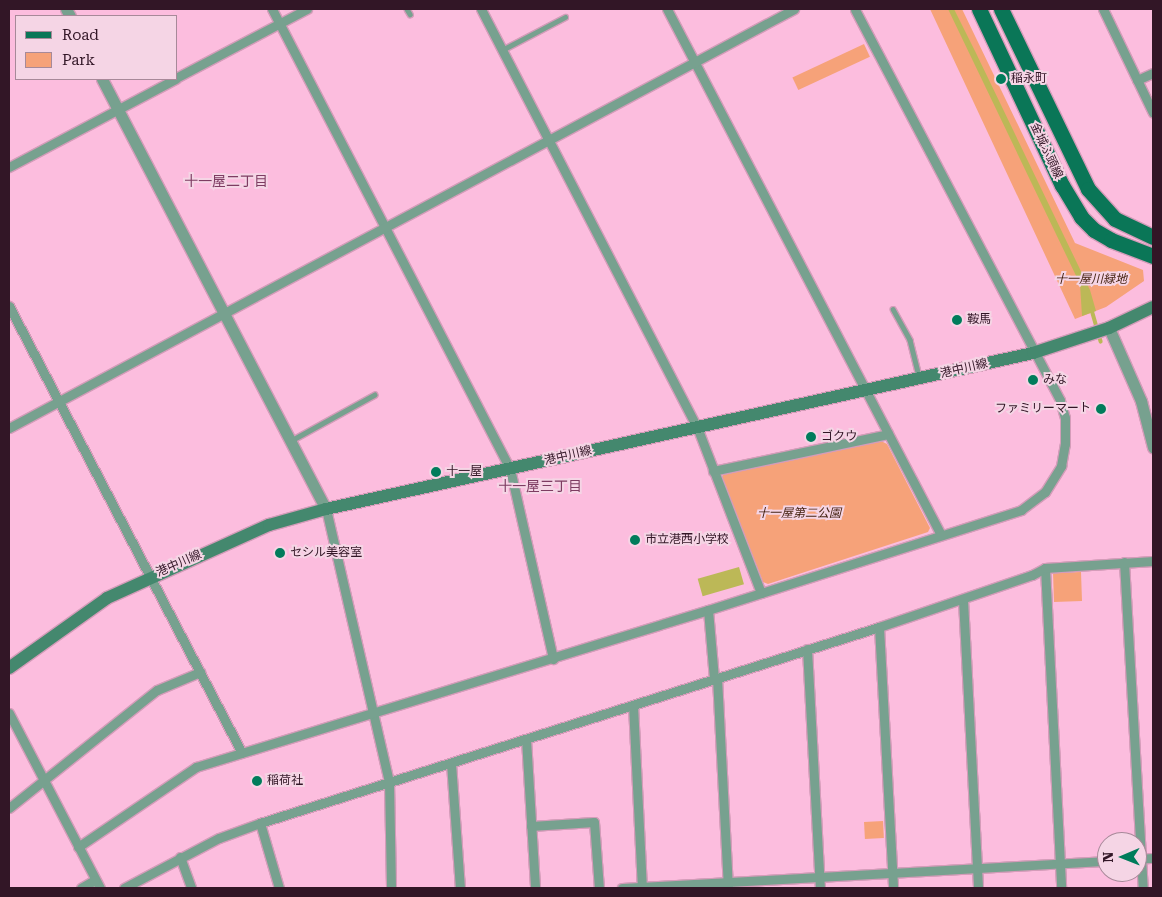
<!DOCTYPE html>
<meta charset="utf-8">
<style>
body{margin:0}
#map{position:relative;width:1162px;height:897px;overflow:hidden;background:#fcbdde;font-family:"Roboto Serif","Noto Sans JP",serif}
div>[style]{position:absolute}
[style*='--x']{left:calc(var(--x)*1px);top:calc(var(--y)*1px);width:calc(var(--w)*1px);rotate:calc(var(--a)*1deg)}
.green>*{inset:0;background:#f6a279;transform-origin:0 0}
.water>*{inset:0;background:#bcb857;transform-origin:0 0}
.stream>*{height:4px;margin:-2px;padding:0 2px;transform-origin:2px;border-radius:2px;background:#bcb857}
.roads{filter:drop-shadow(1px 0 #d49cb9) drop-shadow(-1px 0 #d49cb9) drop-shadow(0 1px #d49cb9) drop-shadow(0 -1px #d49cb9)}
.service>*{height:4.5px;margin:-2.25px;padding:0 2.25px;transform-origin:2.25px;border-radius:2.25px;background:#77a18f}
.minor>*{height:9px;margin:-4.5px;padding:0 4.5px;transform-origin:4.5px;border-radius:4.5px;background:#77a18f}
.tertiary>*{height:11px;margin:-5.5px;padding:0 5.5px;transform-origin:5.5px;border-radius:5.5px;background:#77a18f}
.secondary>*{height:12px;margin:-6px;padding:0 6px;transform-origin:6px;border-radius:6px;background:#44886e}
.primary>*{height:15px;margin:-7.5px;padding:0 7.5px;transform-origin:7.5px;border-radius:7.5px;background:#0a7657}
.dots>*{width:14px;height:14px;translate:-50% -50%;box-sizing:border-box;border:2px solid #f5d5e5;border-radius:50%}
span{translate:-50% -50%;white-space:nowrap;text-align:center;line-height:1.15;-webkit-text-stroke:4px #f5d5e5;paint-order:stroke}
.poi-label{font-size:12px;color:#321626}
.left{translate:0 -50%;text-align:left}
.right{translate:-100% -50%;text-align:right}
.street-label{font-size:12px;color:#321626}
.park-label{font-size:12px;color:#401e0d;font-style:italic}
.neighbourhood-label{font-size:14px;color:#7e3c62}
.frame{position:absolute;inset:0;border:10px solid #321626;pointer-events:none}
.legend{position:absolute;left:15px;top:15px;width:162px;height:65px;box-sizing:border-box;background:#f5d5e5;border:1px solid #a78999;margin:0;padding:6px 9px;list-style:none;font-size:15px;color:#321626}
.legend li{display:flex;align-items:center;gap:10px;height:25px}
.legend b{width:25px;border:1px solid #a78999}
.north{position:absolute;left:1097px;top:832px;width:50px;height:50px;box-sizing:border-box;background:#f5d5e5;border:1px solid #a78999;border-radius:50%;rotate:269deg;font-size:14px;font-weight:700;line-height:20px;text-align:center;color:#321626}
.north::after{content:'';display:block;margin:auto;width:18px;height:22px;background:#007c5b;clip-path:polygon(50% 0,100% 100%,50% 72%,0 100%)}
</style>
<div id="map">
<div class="green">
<div style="clip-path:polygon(930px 9px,962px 9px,1075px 243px,1143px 270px,1144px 281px,1106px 307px,1075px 319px)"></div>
<div style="left:864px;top:44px;width:14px;height:79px;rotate:65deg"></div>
<div style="clip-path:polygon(879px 440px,887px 444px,930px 528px,928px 532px,768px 584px,763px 582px,722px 477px,725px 471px)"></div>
<div style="left:1081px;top:572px;width:29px;height:28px;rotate:88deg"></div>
<div style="left:883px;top:821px;width:17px;height:19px;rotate:87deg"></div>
</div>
<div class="water">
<div style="clip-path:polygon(948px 9px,954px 9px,975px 51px,1090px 290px,1096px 311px,1082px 316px,1080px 284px)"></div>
<div style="left:739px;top:567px;width:18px;height:43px;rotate:74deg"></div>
</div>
<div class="stream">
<div style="--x:1091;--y:308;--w:35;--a:74"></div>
</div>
<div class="roads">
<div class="service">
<div style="--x:407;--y:9;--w:6;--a:59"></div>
<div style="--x:502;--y:50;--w:71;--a:-27.6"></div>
<div style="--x:893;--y:309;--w:35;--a:61"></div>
<div style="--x:910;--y:340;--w:38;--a:76"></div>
<div style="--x:292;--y:440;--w:94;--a:-28.8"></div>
</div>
<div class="minor">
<div style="--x:272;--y:9;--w:518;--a:62.64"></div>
<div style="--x:510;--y:469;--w:195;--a:77.2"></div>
<div style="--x:481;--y:9;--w:471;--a:62.7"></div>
<div style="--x:697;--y:427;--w:178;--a:68.9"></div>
<div style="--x:667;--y:9;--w:593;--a:62.48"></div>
<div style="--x:1103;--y:9;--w:115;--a:64.3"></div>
<div style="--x:176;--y:78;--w:148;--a:-27.8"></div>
<div style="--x:1137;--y:80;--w:17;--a:-24"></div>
<div style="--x:9;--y:167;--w:188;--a:-27.9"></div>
<div style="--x:9;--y:306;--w:504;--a:62.47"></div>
<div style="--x:9;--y:428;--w:890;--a:-28.09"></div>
<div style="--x:713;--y:471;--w:179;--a:-11.9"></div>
<div style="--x:326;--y:509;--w:280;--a:77"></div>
<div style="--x:389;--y:782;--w:106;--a:88.9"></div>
<div style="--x:1124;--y:562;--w:327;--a:86.7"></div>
<div style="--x:1045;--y:568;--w:320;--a:87.1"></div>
<div style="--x:963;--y:600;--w:288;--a:87"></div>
<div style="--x:708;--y:610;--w:69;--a:85"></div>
<div style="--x:879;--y:627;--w:261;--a:86.9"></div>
<div style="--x:807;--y:649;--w:239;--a:86.9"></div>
<div style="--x:717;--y:678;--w:210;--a:87"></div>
<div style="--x:633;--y:705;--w:183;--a:87.2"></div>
<div style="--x:9;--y:713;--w:197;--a:62.5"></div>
<div style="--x:526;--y:739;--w:149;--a:86.5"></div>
<div style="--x:451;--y:763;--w:125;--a:85.9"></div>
<div style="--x:9;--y:808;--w:189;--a:-38.6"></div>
<div style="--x:157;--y:690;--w:47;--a:-22.7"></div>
<div style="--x:260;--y:823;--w:68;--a:73.7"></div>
<div style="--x:531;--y:826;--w:63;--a:-3.6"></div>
<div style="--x:594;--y:822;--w:66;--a:85.7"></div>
<div style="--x:78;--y:847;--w:143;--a:-34.1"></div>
<div style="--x:196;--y:767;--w:536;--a:-17.05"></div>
<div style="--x:708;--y:610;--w:329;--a:-17.7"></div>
<div style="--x:1021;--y:510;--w:30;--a:-37"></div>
<div style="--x:1045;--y:492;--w:31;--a:-58"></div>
<div style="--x:1061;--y:466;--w:22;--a:-80"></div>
<div style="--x:1065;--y:444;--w:26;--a:-90"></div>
<div style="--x:1065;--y:418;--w:19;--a:-106"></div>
<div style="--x:1060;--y:400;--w:441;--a:-117.7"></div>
<div style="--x:180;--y:857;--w:33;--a:70"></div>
<div style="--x:1137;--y:859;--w:16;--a:-4"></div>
<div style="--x:81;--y:888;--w:16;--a:-30"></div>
<div style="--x:124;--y:888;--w:107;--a:-27.8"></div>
<div style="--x:219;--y:838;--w:44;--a:-20.1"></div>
<div style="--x:260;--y:823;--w:649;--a:-17.57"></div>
<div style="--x:879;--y:627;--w:162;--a:-18.8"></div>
<div style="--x:1032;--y:575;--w:15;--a:-28"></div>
<div style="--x:1045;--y:568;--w:108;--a:-3.7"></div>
<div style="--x:622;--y:888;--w:486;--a:-3.2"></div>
</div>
<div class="tertiary">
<div style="--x:66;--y:9;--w:8;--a:60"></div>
<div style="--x:102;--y:79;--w:485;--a:62.5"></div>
<div style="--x:1109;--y:328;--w:80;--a:66.3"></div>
<div style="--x:1141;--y:401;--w:48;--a:75.4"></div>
</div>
<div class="secondary">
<div style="--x:9;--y:668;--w:120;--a:-35.5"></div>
<div style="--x:107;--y:598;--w:178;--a:-24.3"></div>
<div style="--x:269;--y:525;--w:59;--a:-15.7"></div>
<div style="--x:326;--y:509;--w:724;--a:-12.44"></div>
<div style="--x:1033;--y:353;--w:80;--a:-18.2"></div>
<div style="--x:1109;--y:328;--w:49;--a:-25.5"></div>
</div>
<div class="primary">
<div style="--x:979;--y:9;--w:195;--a:64.8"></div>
<div style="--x:1062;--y:185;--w:37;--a:59"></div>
<div style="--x:1081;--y:217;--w:18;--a:45"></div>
<div style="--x:1094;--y:230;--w:20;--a:30"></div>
<div style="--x:1111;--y:240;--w:45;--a:20.9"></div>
<div style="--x:1001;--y:9;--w:200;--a:64.2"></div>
<div style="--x:1088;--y:189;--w:40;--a:48"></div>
<div style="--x:1115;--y:219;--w:42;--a:25.3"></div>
</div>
</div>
<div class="dots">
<div style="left:1001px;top:79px;background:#007c5b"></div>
<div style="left:957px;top:320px;background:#007c5b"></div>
<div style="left:1033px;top:380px;background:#007c5b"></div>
<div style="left:1101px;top:409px;background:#007c5b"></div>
<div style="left:811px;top:437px;background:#007c5b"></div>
<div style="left:436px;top:472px;background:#007c5b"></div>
<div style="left:635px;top:540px;background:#007c5b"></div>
<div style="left:280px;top:553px;background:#007c5b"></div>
<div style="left:257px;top:781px;background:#007c5b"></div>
</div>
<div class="poi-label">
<span class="left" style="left:1011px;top:79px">稲永町</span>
<span class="left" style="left:967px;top:320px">鞍馬</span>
<span class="left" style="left:1043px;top:380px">みな</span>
<span class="right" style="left:1091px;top:409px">ファミリーマート</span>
<span class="left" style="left:821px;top:437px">ゴクウ</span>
<span class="left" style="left:446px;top:472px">十一屋</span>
<span class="left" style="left:645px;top:540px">市立港西小学校</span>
<span class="left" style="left:290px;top:553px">セシル美容室</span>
<span class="left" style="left:267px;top:781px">稲荷社</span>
</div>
<div class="street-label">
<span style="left:1046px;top:151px;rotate:65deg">金城ふ頭線</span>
<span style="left:964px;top:369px;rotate:-13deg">港中川線</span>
<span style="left:568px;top:456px;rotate:-13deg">港中川線</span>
<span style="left:179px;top:564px;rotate:-24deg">港中川線</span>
</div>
<div class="park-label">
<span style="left:1091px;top:280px">十一屋川緑地</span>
<span style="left:799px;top:514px">十一屋第二公園</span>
</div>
<div class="neighbourhood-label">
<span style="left:226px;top:181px">十一屋二丁目</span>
<span style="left:540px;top:486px">十一屋三丁目</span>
</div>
<div class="frame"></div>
<ul class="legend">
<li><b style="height:6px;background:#0a7657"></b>Road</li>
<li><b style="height:14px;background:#f6a279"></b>Park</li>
</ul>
<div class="north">N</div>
</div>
